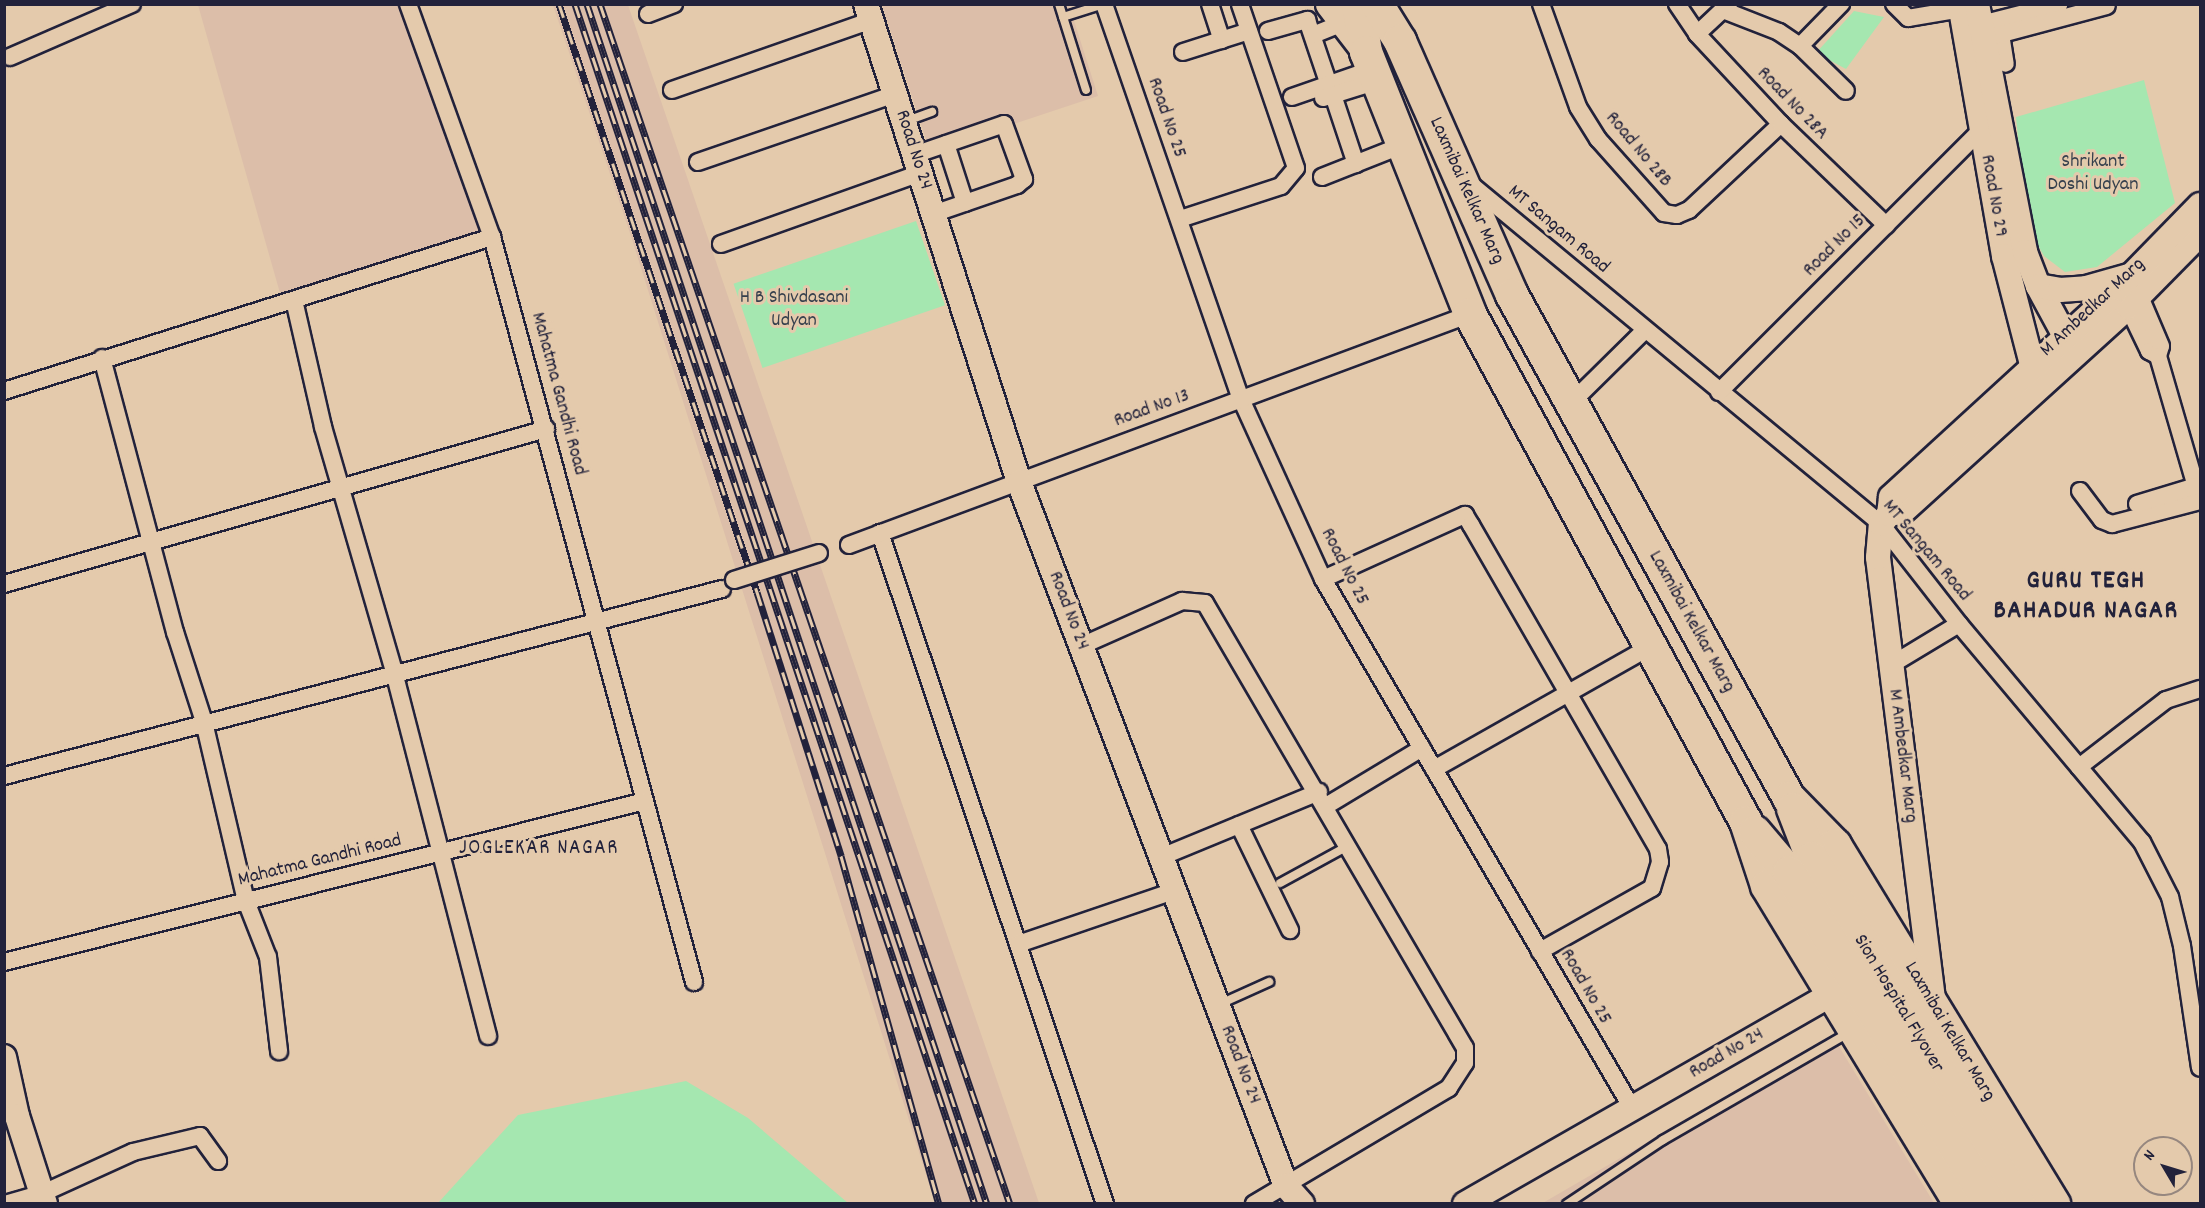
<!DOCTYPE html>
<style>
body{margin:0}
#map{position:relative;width:2205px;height:1208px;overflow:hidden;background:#e4caac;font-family:Dekko,sans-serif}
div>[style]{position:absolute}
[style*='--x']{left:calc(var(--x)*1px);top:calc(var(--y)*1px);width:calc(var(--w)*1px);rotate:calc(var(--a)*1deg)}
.built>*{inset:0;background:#dcbea9}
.green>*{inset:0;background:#a5e7b0;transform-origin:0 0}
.roads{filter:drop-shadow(2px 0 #22223b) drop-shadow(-2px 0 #22223b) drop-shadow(0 2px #22223b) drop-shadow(0 -2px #22223b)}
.lane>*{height:8px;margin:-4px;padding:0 4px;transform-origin:4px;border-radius:4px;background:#e4caac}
.street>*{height:16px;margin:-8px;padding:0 8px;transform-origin:8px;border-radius:8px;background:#e4caac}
.secondary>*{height:24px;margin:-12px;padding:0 12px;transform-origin:12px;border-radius:12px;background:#e4caac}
.primary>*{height:27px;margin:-13.5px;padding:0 13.5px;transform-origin:13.5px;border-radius:13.5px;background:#e4caac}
.highway>*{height:32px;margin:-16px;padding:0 16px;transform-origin:16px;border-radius:16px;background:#e4caac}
.rail>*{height:7px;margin-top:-3.5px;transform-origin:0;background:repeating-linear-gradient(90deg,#e4caac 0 14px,#22223b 0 28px);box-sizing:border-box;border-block:2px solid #22223b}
.bridges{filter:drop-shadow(2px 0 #22223b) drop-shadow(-2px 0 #22223b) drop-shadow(0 2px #22223b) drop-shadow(0 -2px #22223b)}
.street-bridge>*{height:16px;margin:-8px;padding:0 8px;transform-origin:8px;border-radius:8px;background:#e4caac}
span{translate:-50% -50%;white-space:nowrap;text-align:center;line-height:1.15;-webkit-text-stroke:6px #e4caac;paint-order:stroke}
.street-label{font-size:20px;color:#22223b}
.park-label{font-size:20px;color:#36404d}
.neighbourhood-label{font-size:21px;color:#22223b;letter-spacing:1.5px}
.district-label{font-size:26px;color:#22223b;font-weight:700;letter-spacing:1.5px}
.frame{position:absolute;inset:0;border:6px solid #22223b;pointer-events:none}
.north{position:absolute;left:2133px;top:1136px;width:60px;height:60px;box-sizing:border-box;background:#e4caac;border:2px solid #96877f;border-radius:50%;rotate:308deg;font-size:16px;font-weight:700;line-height:24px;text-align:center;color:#22223b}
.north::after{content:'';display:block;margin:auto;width:21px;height:27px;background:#22223b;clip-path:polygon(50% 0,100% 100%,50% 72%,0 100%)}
</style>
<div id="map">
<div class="built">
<div style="clip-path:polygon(198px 5px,405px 5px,480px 233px,280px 293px)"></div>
<div style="clip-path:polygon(553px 5px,628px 5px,1039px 1203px,935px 1203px,631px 236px)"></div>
<div style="clip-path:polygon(882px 5px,1069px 5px,1098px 96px,930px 152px)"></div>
<div style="clip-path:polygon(1832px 1035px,1934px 1203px,1541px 1204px)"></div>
</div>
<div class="green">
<div style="clip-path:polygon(1854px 11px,1884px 17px,1846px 69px,1816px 53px)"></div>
<div style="clip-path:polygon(2144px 80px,2175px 203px,2097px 267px,2065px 272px,2044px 256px,2026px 224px,2016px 117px)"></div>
<div style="left:916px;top:221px;width:89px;height:193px;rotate:71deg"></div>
<div style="clip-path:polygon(686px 1081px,748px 1118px,848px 1203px,438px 1203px,518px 1115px)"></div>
</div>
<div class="roads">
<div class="lane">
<div style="--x:1059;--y:4;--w:90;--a:72.6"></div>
<div style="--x:1063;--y:17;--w:43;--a:-17.6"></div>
<div style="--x:904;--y:122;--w:30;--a:-20"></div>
<div style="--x:1280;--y:883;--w:77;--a:-28.6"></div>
<div style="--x:1220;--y:1004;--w:54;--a:-24.2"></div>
<div style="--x:1567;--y:1204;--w:115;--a:-33.7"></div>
<div style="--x:1663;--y:1140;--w:214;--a:-30"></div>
</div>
<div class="street">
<div style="--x:408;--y:4;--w:248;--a:70.2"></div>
<div style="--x:492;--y:237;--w:772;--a:74.83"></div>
<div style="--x:1104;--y:4;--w:418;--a:70.9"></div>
<div style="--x:1241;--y:399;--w:198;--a:65.5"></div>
<div style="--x:1323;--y:579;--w:613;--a:59.71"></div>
<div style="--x:1210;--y:4;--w:38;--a:72"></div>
<div style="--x:1541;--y:4;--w:109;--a:70.2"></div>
<div style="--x:1578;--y:107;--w:38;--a:58"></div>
<div style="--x:1598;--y:139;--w:99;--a:48.3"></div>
<div style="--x:1664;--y:213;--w:13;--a:9"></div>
<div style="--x:1677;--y:215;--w:13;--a:-23"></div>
<div style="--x:1689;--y:210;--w:126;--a:-43.1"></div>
<div style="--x:1677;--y:4;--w:36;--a:56"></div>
<div style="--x:1697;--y:34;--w:123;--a:47"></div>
<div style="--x:1781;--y:124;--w:146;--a:43.9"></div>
<div style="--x:1894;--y:4;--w:20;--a:45"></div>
<div style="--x:1908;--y:18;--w:54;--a:-9.6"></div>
<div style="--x:1723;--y:10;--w:60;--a:21.4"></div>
<div style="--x:1779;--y:32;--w:25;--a:34"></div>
<div style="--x:1800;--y:46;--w:64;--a:44.4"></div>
<div style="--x:648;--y:14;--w:28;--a:-21"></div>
<div style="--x:1981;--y:24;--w:81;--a:-14.2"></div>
<div style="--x:1268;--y:31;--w:41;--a:-15.8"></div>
<div style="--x:1307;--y:20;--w:69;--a:71.3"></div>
<div style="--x:1697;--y:34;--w:44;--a:-43.2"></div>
<div style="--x:2001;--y:34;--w:30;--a:81"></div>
<div style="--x:1313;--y:35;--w:32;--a:-22"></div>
<div style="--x:1983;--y:39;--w:128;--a:-14.9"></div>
<div style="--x:1800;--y:46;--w:59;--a:-45.7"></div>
<div style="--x:1183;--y:52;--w:69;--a:-17.7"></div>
<div style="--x:10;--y:57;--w:133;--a:-23.5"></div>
<div style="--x:672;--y:90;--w:212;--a:-19.3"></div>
<div style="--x:1333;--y:95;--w:73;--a:71.6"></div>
<div style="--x:1292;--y:97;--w:86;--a:-19.1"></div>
<div style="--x:1323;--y:98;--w:58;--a:-17.2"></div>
<div style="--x:946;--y:144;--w:62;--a:72.1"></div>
<div style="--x:914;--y:155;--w:95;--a:-19"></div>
<div style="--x:1004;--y:124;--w:59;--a:70"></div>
<div style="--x:1024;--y:179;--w:9;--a:139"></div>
<div style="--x:1017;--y:185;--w:89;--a:161"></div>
<div style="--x:698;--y:162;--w:208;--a:-19"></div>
<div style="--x:1322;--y:177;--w:87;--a:-21.6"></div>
<div style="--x:1469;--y:183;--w:535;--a:39.61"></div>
<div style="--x:1881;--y:524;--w:127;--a:52"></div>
<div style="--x:1959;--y:624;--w:285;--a:50"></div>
<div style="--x:2142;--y:842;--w:62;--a:63"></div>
<div style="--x:2170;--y:897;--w:50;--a:76.2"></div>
<div style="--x:2182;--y:946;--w:123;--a:81.6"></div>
<div style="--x:1180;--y:219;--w:106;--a:-18.1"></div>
<div style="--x:1281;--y:186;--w:23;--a:-50"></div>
<div style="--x:1296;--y:168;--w:173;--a:-108.9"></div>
<div style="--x:721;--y:244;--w:211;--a:-19.6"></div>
<div style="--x:2124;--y:299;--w:58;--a:64.3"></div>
<div style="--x:2149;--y:351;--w:10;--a:29"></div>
<div style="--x:2158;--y:356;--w:10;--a:-73"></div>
<div style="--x:2161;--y:346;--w:64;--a:-113"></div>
<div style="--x:294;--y:300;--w:130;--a:77.1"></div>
<div style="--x:323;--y:427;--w:255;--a:73.8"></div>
<div style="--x:394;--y:672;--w:376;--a:75.5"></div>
<div style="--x:2158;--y:356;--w:151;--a:73.8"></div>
<div style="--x:102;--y:358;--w:284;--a:75.1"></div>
<div style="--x:175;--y:632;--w:95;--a:72.1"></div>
<div style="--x:204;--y:722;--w:184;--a:76.8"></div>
<div style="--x:246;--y:901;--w:60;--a:68.6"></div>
<div style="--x:268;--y:957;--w:95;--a:83.3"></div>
<div style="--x:4;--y:391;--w:512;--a:-17.51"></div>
<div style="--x:1719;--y:392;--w:371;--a:-45"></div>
<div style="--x:1981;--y:130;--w:9;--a:-18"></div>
<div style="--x:1571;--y:403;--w:104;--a:-44.6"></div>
<div style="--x:2080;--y:491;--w:36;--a:53"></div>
<div style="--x:2102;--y:520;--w:11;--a:22"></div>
<div style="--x:2112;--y:524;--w:91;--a:-14.6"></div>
<div style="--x:2137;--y:504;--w:62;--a:-17"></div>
<div style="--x:880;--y:533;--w:708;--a:71.46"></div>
<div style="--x:849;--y:545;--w:663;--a:-20.4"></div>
<div style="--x:1323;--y:579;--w:156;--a:-24.3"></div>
<div style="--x:1465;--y:515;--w:12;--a:59"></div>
<div style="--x:1471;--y:525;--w:374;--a:60"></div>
<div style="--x:1658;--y:849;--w:13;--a:81"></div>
<div style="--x:1660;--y:862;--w:27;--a:107"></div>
<div style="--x:1652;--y:888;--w:129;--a:150.6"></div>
<div style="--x:4;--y:584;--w:564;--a:-15.96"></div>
<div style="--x:1081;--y:646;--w:111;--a:-24"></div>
<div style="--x:1182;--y:601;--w:23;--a:5"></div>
<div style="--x:1205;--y:603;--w:515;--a:59.7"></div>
<div style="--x:1465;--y:1048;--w:15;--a:90"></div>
<div style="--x:1465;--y:1063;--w:30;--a:123"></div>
<div style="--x:1449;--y:1088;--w:227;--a:149.3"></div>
<div style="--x:1891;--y:665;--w:79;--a:-31.1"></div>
<div style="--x:2079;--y:767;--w:110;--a:-37.6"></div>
<div style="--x:2166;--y:700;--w:36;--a:-18"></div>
<div style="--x:1434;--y:769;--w:249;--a:-29.5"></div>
<div style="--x:4;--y:776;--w:742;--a:-14.6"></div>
<div style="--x:1326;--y:806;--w:112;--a:-31.1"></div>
<div style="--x:1239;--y:825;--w:117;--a:64.1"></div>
<div style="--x:1161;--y:857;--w:171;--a:-22.4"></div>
<div style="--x:1018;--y:944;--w:165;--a:-18.8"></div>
<div style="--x:4;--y:962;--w:661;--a:-14.1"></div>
<div style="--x:5;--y:1204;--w:37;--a:-16"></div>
<div style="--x:41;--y:1194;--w:101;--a:-24.5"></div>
<div style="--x:133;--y:1152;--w:69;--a:-13.4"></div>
<div style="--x:200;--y:1136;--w:31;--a:54"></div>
</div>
<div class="secondary">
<div style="--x:866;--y:4;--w:502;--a:72.25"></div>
<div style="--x:1019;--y:482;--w:753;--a:69.23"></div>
<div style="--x:1286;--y:1186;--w:24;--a:48"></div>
<div style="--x:1960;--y:4;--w:256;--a:80.1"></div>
<div style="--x:2004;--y:256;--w:112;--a:75.5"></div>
<div style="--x:2032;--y:364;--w:13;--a:58"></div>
<div style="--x:1977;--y:4;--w:253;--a:79"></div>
<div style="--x:2025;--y:252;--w:36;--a:69"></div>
<div style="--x:2038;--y:286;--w:72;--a:61.6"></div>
<div style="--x:2038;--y:286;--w:22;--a:10"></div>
<div style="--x:2060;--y:290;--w:26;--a:-4"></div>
<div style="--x:2086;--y:288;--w:45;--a:-15.6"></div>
<div style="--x:1889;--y:514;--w:13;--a:-9"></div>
<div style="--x:1902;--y:512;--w:305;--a:-42.2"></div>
<div style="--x:2128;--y:307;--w:103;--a:-45.4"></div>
<div style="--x:1933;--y:999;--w:445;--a:-97.1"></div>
<div style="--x:1878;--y:557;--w:33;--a:-85"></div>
<div style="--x:1881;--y:524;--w:13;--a:-51"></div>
<div style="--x:1889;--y:514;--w:17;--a:-83"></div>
<div style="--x:1891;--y:497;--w:309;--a:-42.5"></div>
<div style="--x:2119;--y:288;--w:116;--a:-45.7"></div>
<div style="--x:4;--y:1057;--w:60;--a:77.6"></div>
<div style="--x:17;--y:1116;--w:92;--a:72.3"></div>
<div style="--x:1465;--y:1204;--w:423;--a:-29.8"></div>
</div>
<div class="primary">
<div style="--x:1329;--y:4;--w:61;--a:52.4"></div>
</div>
<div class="highway">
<div style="--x:1358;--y:4;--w:49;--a:80.5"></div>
<div style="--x:1366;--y:52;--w:282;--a:68.3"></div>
<div style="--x:1470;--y:314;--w:578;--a:61.48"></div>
<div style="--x:1746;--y:822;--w:67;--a:71.8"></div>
<div style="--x:1767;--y:886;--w:372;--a:58.7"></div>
<div style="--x:1377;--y:4;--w:44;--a:58.1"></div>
<div style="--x:1400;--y:41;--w:278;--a:66.2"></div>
<div style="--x:1512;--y:295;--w:574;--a:61.16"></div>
<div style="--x:1789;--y:798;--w:66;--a:45.6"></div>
<div style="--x:1835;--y:845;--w:421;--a:58.6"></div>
<div style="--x:1793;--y:809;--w:53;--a:68.8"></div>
<div style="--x:1812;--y:858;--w:403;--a:59.1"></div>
<div style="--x:1755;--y:832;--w:52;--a:49.6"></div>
<div style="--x:1789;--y:872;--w:388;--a:58.8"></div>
</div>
</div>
<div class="rail">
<div style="--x:559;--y:4;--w:620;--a:71.39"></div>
<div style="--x:757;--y:592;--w:277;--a:72.3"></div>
<div style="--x:841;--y:856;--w:362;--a:74.3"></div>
<div style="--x:575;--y:4;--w:1265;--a:71.57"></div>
<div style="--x:587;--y:4;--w:1265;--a:71.57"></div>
<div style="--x:600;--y:4;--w:1268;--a:71.14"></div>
</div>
<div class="bridges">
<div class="street-bridge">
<div style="--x:734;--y:580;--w:89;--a:-17.6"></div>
</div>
</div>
<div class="street-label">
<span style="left:1792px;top:104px;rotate:46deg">Road No 28A</span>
<span style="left:1166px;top:118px;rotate:71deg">Road No 25</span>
<span style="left:913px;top:150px;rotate:72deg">Road No 24</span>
<span style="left:1638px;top:150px;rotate:50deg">Road No 28B</span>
<span style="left:1466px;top:191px;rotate:66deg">Laxmibai Kelkar Marg</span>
<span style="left:1993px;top:196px;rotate:80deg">Road No 29</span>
<span style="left:1558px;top:230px;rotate:40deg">MT Sangam Road</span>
<span style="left:1835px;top:246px;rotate:-45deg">Road No 15</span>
<span style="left:2093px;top:308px;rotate:-43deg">M Ambedkar Marg</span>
<span style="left:558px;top:394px;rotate:75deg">Mahatma Gandhi Road</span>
<span style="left:1152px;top:409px;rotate:-20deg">Road No 13</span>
<span style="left:1926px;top:551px;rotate:50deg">MT Sangam Road</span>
<span style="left:1344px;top:567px;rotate:63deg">Road No 25</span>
<span style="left:1068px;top:611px;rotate:69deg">Road No 24</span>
<span style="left:1691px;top:622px;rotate:61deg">Laxmibai Kelkar Marg</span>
<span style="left:1902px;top:756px;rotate:83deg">M Ambedkar Marg</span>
<span style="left:320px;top:861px;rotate:-14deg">Mahatma Gandhi Road</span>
<span style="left:1585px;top:987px;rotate:60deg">Road No 25</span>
<span style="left:1898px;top:1004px;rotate:59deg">Sion Hospital Flyover</span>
<span style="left:1949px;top:1032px;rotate:59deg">Laxmibai Kelkar Marg</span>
<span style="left:1727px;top:1054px;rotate:-30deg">Road No 24</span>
<span style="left:1240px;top:1065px;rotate:69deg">Road No 24</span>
</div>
<div class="park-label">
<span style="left:2093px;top:174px">Shrikant<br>Doshi Udyan</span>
<span style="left:794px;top:310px">H B Shivdasani<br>Udyan</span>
</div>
<div class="neighbourhood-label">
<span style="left:539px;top:849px">JOGLEKAR NAGAR</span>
</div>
<div class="district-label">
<span style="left:2086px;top:597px">GURU TEGH<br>BAHADUR NAGAR</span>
</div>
<div class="frame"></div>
<div class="north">N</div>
</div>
